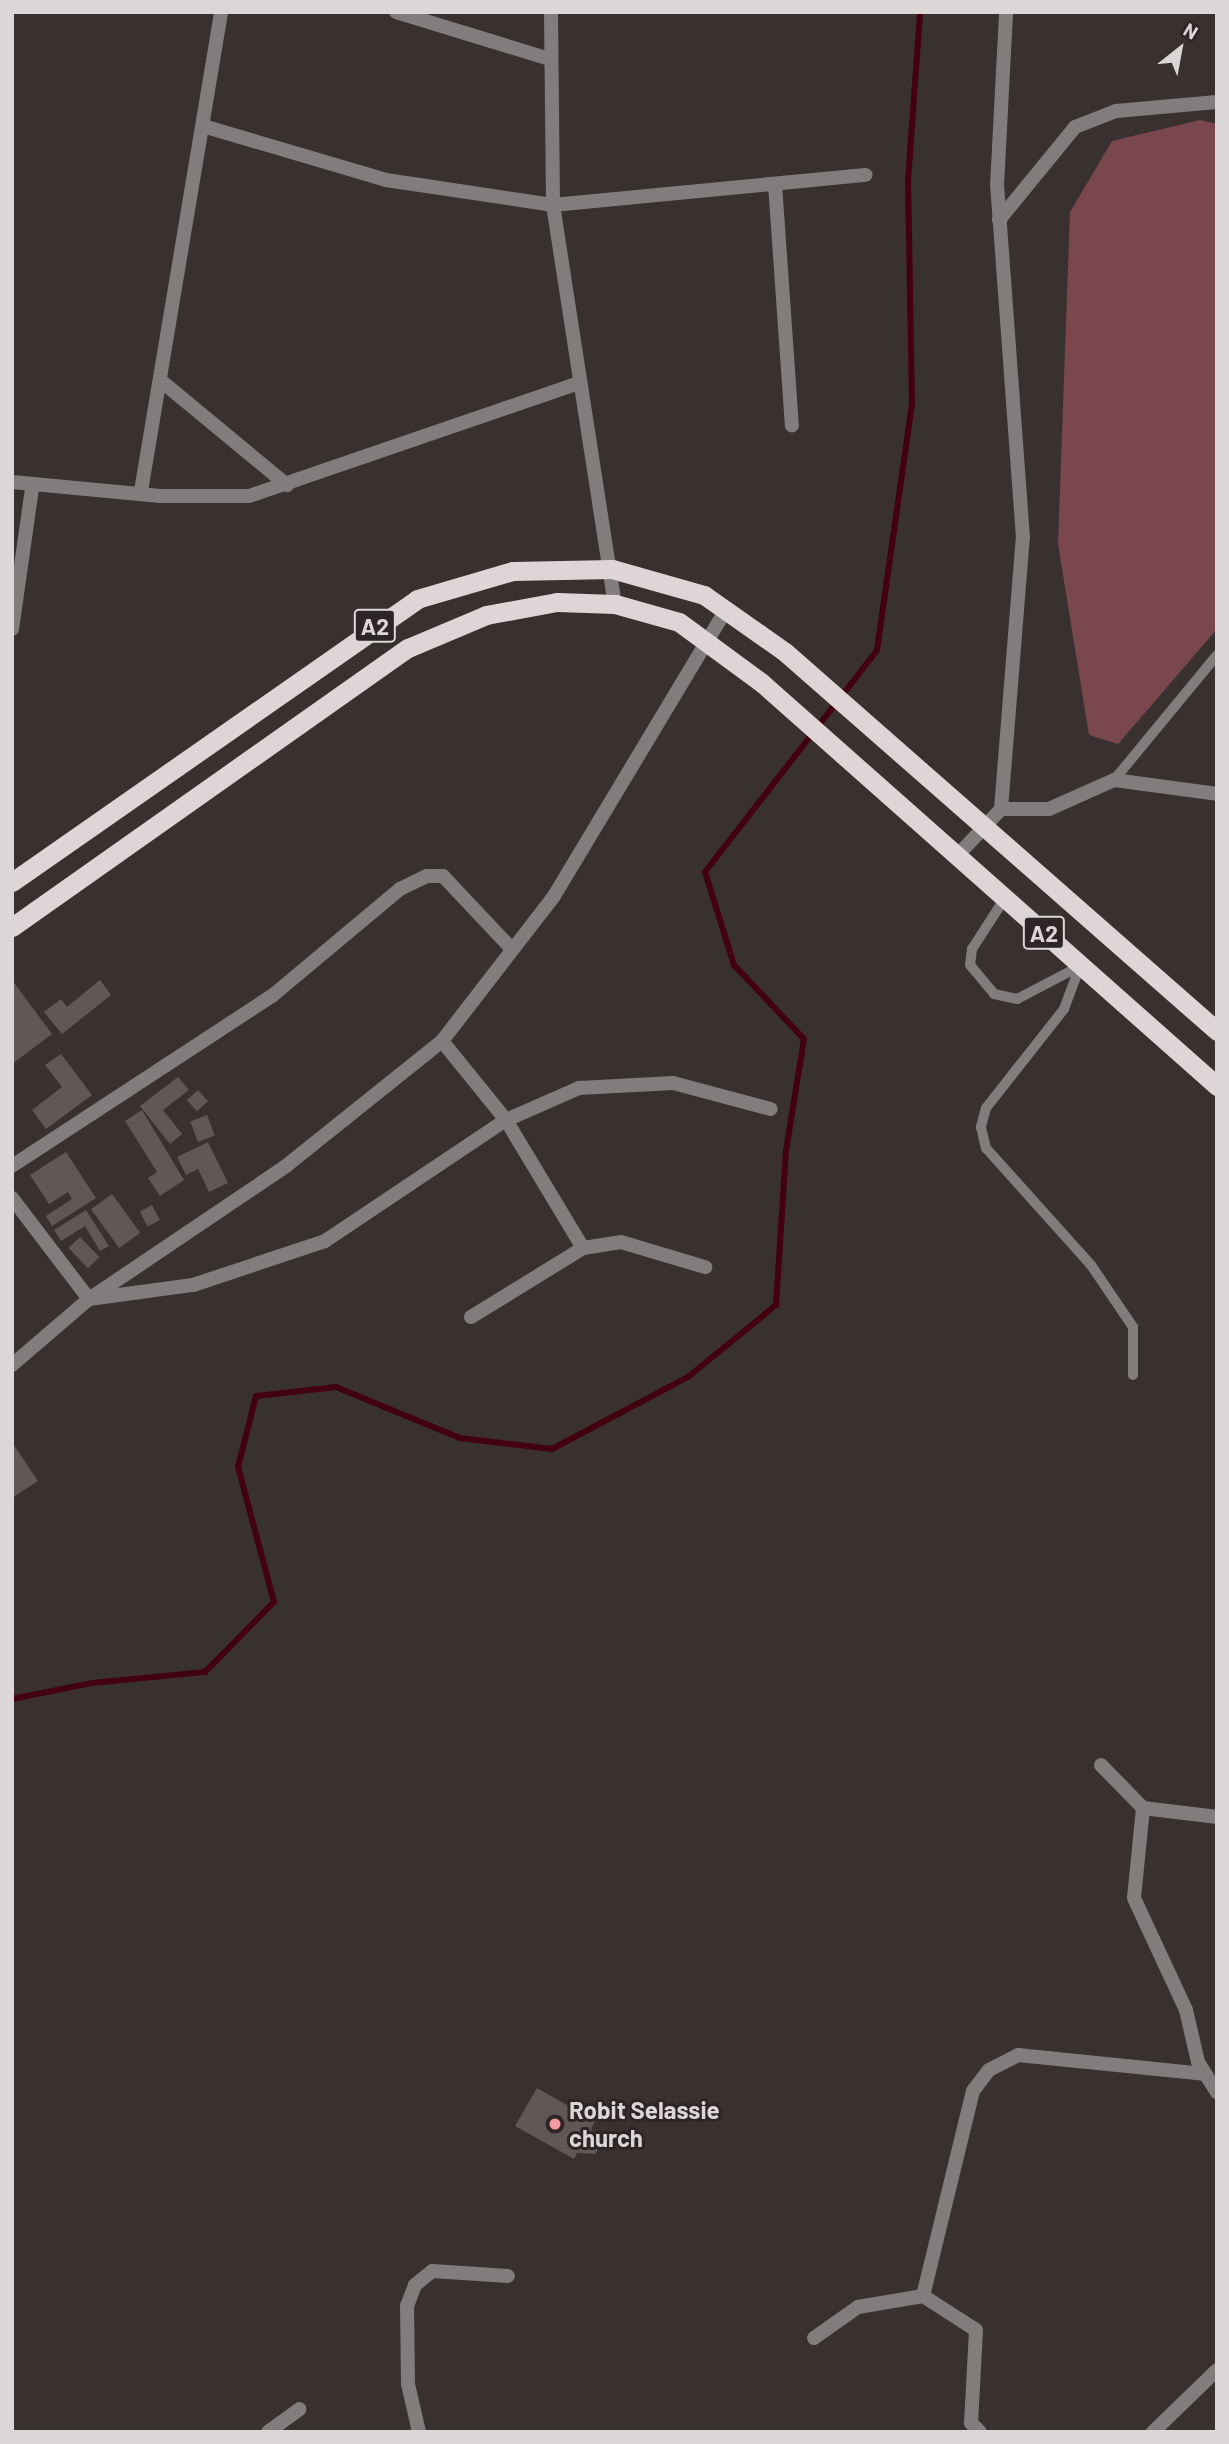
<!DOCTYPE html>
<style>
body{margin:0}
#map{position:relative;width:1229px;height:2444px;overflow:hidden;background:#393030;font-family:Barlow,sans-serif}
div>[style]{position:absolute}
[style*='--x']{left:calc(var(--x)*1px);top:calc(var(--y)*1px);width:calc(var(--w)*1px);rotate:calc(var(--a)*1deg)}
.green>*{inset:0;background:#7a484c}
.stream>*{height:6px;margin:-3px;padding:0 3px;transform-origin:3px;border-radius:3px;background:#43000e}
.building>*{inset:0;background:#605757;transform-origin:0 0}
.service>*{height:10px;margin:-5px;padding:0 5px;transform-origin:5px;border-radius:5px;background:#817d7d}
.minor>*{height:14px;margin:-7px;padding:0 7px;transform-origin:7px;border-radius:7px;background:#817d7d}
.tertiary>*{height:14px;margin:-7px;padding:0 7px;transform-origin:7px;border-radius:7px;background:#817d7d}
.trunk>*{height:19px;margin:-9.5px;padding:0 9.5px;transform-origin:9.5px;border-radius:9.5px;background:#e0d5d6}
.dots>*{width:19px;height:19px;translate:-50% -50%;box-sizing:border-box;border:4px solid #2e2626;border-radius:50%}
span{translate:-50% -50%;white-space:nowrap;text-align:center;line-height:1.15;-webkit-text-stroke:6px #2e2626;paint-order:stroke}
.shield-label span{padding:2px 5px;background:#2e2626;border:2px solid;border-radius:5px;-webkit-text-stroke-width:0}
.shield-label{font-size:23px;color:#dcd7d7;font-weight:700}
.poi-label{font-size:24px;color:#dcd7d7;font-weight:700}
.left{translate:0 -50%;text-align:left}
.frame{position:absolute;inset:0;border:14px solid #dcd7d7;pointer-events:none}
.north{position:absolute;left:1145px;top:14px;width:70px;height:70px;-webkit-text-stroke:5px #2e2626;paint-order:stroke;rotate:31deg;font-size:19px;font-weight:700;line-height:28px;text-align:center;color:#dcd7d7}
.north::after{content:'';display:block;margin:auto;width:24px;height:32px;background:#dcd7d7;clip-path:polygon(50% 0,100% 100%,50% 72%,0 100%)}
</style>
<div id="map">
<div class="green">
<div style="clip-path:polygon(1200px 120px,1217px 124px,1217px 629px,1118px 744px,1089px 735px,1058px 544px,1070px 212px,1112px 141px)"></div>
</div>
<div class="stream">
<div style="--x:12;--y:1699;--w:82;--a:-11.3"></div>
<div style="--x:92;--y:1683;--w:114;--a:-5.6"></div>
<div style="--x:205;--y:1672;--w:98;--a:-45.4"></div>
<div style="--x:274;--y:1602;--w:140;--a:-104.9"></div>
<div style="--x:238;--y:1467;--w:73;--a:-75.8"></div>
<div style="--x:256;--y:1396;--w:81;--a:-6.4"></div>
<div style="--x:336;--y:1387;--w:134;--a:22.4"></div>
<div style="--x:460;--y:1438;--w:93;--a:6.8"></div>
<div style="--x:552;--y:1449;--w:154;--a:-27.9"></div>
<div style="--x:688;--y:1377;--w:114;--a:-39.3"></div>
<div style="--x:776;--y:1305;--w:154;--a:-86.3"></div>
<div style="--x:786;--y:1151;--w:113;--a:-80.9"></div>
<div style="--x:804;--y:1039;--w:102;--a:-133.4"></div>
<div style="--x:734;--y:965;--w:97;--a:-107.3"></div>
<div style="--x:705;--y:872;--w:281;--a:-52.2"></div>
<div style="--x:877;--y:650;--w:247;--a:-81.9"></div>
<div style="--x:912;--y:405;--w:224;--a:-91"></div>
<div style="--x:908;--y:181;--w:169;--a:-85.9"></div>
</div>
<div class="building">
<div style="clip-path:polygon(12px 980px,52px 1034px,12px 1064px)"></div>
<div style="clip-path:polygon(100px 980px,111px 995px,62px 1034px,44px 1012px,61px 999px,67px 1007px)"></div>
<div style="clip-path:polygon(61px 1054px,92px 1095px,46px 1129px,32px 1110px,62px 1087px,45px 1065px)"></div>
<div style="clip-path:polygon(178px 1077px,189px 1090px,163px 1110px,182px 1134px,170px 1144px,140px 1106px)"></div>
<div style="left:198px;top:1090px;width:15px;height:15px;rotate:48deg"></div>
<div style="clip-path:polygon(142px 1110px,184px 1180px,160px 1196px,148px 1178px,157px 1172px,125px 1121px)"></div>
<div style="left:207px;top:1115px;width:22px;height:18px;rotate:69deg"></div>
<div style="clip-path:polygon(208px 1142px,228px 1183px,209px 1192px,198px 1169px,186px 1175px,177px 1157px)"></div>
<div style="clip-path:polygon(66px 1152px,96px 1198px,52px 1226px,46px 1216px,72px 1199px,68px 1192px,49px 1204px,30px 1175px)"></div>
<div style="left:112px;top:1194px;width:48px;height:26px;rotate:54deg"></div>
<div style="left:152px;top:1205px;width:17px;height:14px;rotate:62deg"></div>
<div style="clip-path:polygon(86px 1210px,109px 1246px,100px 1251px,85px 1226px,61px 1241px,54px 1230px)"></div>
<div style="left:80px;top:1237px;width:28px;height:16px;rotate:46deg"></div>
<div style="clip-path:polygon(12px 1442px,38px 1481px,12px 1498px)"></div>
<div style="clip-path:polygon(537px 2088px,595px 2121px,591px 2129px,601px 2145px,595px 2154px,577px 2153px,574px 2159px,515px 2126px)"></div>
</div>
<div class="service">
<div style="--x:1114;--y:780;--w:162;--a:-50.5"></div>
<div style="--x:1005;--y:898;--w:61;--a:122.9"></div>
<div style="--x:972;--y:949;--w:16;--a:97"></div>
<div style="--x:970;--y:965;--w:38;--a:50"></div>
<div style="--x:994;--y:994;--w:24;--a:12"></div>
<div style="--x:1017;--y:999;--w:71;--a:-27.6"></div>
<div style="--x:1080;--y:966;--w:46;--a:110.4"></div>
<div style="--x:1064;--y:1009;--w:126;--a:128.2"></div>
<div style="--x:986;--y:1108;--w:20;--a:105"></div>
<div style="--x:981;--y:1127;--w:22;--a:77"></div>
<div style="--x:986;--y:1148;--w:157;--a:48.1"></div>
<div style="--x:1091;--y:1265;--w:75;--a:55.9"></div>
<div style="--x:1133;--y:1327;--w:48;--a:90"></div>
</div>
<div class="minor">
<div style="--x:396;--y:12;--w:161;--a:17"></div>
<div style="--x:551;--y:12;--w:193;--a:89.4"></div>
<div style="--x:553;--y:205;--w:404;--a:81.2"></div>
<div style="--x:203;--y:126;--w:191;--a:16.4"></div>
<div style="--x:386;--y:180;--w:169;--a:8.5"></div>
<div style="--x:553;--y:205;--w:314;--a:-5.5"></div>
<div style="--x:775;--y:184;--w:242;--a:86"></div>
<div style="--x:999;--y:220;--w:120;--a:-50.7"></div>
<div style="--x:1075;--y:127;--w:44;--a:-21.3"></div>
<div style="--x:1116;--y:111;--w:101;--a:-5.1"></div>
<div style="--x:160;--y:380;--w:165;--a:39.6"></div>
<div style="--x:12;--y:482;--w:149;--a:5.4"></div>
<div style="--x:160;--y:496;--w:89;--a:0"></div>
<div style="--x:249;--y:496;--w:349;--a:-18.9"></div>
<div style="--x:141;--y:491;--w:486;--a:-80.5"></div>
<div style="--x:12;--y:629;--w:142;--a:-81.9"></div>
<div style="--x:1001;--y:809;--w:48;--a:0"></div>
<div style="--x:1049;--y:809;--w:71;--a:-24"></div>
<div style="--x:1114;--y:780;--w:104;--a:7.7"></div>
<div style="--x:958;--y:855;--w:63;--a:-46.9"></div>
<div style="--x:1001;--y:809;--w:272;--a:-85.4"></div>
<div style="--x:1023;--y:538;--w:353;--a:-94.2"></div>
<div style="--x:997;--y:186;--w:174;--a:-87"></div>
<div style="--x:442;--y:1041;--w:102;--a:51"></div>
<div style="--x:506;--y:1120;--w:149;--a:59"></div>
<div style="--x:12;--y:1166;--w:311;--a:-33.2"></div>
<div style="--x:272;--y:996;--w:167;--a:-39.9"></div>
<div style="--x:400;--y:889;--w:30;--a:-26"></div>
<div style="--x:427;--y:876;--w:16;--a:0"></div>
<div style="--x:443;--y:876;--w:98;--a:46.7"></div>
<div style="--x:12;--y:1198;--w:127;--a:52.7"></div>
<div style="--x:89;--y:1299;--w:105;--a:-7.7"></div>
<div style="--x:193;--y:1285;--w:139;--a:-18.4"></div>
<div style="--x:325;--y:1241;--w:218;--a:-33.8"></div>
<div style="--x:506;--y:1120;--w:80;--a:-23.7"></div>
<div style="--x:579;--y:1088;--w:94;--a:-3"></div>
<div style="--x:673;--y:1083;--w:101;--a:14.9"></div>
<div style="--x:471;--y:1317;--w:132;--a:-31.6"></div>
<div style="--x:583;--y:1248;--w:38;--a:-9"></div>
<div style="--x:621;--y:1242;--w:88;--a:16.6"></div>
<div style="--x:12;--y:1365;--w:101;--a:-40.6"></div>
<div style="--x:89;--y:1299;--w:238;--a:-34"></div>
<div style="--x:286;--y:1166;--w:200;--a:-38.7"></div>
<div style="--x:442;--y:1041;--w:183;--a:-52.3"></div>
<div style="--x:554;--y:896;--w:334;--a:-59"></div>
<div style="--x:1101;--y:1765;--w:60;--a:45.7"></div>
<div style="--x:1143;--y:1808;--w:90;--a:95.7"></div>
<div style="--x:1134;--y:1898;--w:123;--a:65.1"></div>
<div style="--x:1186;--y:2010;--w:53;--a:77"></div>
<div style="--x:1198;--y:2062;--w:36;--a:58"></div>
<div style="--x:1143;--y:1808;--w:75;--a:6.9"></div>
<div style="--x:814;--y:2338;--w:54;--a:-35.2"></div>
<div style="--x:858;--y:2307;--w:66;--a:-9.6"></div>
<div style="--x:268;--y:2432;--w:39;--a:-36"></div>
<div style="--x:419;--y:2432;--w:49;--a:-102.9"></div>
<div style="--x:408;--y:2384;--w:78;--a:-90.7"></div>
<div style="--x:407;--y:2306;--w:22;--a:-69"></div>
<div style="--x:415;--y:2285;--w:22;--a:-39"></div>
<div style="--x:432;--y:2271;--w:76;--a:3.8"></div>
<div style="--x:980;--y:2432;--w:13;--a:-135"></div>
<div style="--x:971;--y:2423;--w:93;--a:-86.9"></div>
<div style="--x:976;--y:2330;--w:63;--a:-147.3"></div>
<div style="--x:923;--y:2296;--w:211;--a:-76.3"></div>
<div style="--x:973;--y:2091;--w:26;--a:-53"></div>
<div style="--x:989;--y:2070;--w:33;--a:-27"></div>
<div style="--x:1018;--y:2055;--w:187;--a:5.8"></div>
</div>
<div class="tertiary">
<div style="--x:1153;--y:2432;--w:89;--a:-44.1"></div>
</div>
<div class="trunk">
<div style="--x:12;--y:882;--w:494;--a:-34.9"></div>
<div style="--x:417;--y:599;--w:100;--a:-16.3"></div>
<div style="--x:513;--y:571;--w:99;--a:-1.2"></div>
<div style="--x:612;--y:569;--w:96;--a:15.8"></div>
<div style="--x:704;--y:595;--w:99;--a:35.1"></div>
<div style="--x:785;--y:652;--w:575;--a:41.26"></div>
<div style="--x:12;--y:927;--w:484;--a:-35.2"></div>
<div style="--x:408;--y:648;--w:85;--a:-22.9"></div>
<div style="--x:486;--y:615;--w:72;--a:-10.4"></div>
<div style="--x:557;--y:602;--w:58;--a:2"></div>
<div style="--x:615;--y:604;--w:66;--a:15.7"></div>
<div style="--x:679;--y:622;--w:103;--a:36.3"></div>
<div style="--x:762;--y:683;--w:608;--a:41.53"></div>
</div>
<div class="dots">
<div style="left:555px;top:2124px;background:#f49aa0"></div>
</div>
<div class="shield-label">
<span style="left:375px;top:626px">A2</span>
<span style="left:1044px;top:933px">A2</span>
</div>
<div class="poi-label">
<span class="left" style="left:569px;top:2124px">Robit Selassie<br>church</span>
</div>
<div class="frame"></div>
<div class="north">N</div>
</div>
